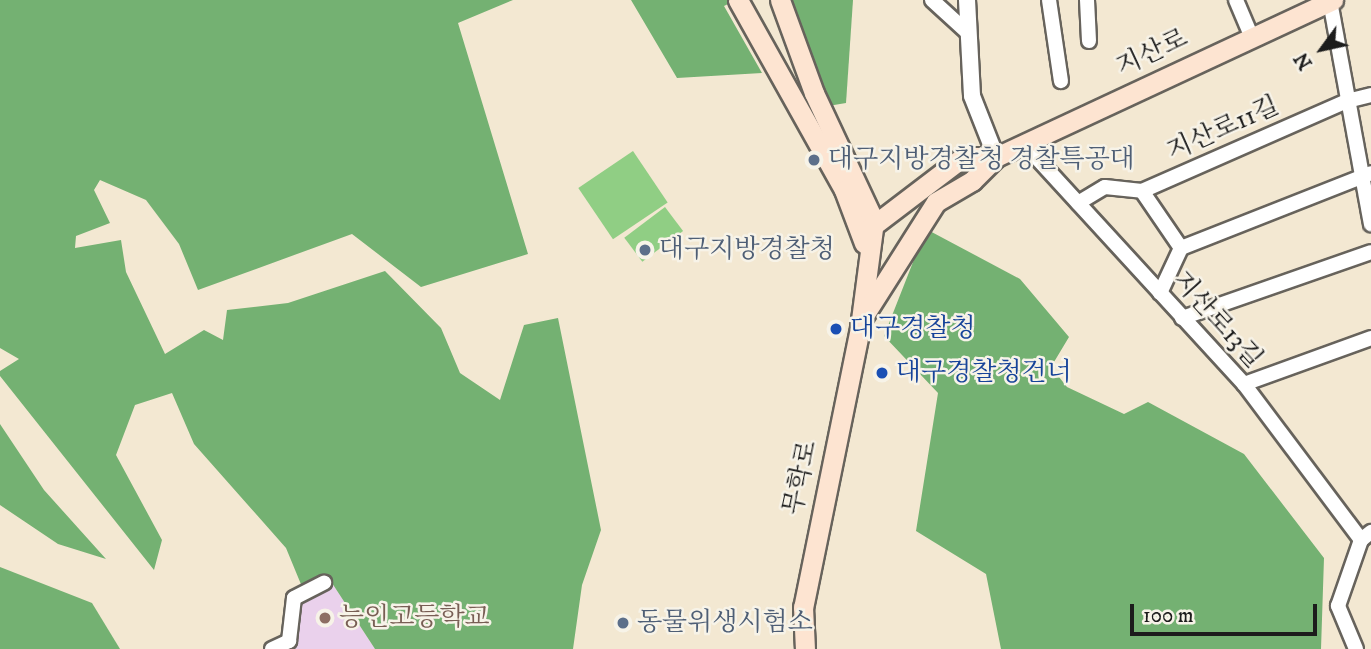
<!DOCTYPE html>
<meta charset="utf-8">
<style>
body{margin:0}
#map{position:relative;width:1371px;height:649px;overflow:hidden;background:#f3e8d2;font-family:"IM FELL DW Pica","Noto Serif KR",serif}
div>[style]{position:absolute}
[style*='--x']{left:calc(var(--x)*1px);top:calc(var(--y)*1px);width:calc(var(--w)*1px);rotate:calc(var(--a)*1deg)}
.built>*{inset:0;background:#ead1ec}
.green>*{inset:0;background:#90ce84;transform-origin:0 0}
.forest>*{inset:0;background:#74b172}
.roads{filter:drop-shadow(2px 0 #67635c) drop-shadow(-2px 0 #67635c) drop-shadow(0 2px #67635c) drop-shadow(0 -2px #67635c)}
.minor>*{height:14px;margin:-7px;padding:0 7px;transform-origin:7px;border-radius:7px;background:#fff}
.tertiary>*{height:16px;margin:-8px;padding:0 8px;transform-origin:8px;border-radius:8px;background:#fff}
.secondary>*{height:19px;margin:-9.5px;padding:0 9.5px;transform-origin:9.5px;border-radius:9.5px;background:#fde4d1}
.dots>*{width:19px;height:19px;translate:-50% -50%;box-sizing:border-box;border:4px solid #f7f3e8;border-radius:50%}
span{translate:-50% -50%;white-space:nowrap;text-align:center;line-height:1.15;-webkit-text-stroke:5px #f7f3e8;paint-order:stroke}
.street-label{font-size:26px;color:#1c1c1c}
.service-label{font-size:26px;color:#4e5e75}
.left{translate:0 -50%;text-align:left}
.transit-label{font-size:26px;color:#164399}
.education-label{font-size:26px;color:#785e54}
.north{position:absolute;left:1287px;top:14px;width:70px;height:70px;-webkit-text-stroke:5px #f7f3e8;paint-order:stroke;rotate:237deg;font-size:19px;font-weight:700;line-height:28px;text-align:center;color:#1c1c1c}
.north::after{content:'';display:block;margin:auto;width:24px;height:32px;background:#1c1c1c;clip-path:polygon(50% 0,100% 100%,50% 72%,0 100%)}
.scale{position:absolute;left:1130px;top:604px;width:187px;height:32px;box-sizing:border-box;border:4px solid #1c1c1c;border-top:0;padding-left:9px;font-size:21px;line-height:24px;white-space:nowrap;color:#1c1c1c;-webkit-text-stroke:5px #f7f3e8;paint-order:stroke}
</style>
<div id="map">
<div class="built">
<div style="clip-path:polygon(332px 583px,375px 649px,281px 649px,290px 644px,302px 598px)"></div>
</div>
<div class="green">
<div style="left:633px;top:151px;width:62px;height:66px;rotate:56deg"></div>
<div style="left:665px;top:207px;width:30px;height:51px;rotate:53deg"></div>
</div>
<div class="forest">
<div style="clip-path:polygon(0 0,513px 0,458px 23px,528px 254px,421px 287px,352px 234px,198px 290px,179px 244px,146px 200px,100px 180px,94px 190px,110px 223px,76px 236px,75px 248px,121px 240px,126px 272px,165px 354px,204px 330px,223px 340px,227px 310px,288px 303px,385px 271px,441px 328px,460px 373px,500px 400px,524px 325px,558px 318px,601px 530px,582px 585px,573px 649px,375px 649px,332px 583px,305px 594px,286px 548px,194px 444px,172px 393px,135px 405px,116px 455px,162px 540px,154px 570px,0 376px,0 371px,19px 359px,0 348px)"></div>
<div style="clip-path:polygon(631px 0,736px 0,724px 6px,762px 73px,677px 78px)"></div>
<div style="clip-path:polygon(791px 0,853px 0,846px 103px,828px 106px)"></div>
<div style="clip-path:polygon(926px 229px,1020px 279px,1069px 337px,1051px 367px,1067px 387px,1124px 414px,1148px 402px,1244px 454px,1324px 558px,1321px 649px,1001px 649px,986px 574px,916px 531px,938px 393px,884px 336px)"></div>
<div style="clip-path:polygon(0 424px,44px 490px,106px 559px,58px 544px,0 505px)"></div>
<div style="clip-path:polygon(0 567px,92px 603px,120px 649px,0 649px)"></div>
</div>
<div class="roads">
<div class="minor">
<div style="--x:932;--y:0;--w:46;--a:42.4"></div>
<div style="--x:1049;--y:0;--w:82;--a:81.6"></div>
<div style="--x:1087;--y:0;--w:41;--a:87.2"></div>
<div style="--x:1236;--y:0;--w:38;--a:67"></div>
<div style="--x:1330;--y:1;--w:227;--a:79.6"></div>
<div style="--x:1024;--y:144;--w:326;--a:47.5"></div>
<div style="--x:1244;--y:384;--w:195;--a:53.1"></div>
<div style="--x:1142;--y:191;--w:69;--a:55.6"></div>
<div style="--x:1078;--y:203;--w:31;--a:-31"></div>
<div style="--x:1105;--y:187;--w:37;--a:6"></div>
<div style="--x:1142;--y:191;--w:224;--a:-23.7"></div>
<div style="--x:1347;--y:101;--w:25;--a:-14"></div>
<div style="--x:1160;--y:293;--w:50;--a:-65"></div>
<div style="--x:1181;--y:248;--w:204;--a:-21.5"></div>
<div style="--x:1182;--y:318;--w:200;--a:-19.2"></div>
<div style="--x:1244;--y:384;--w:135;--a:-19.9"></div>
<div style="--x:272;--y:649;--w:19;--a:-25"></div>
<div style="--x:289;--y:641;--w:43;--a:-83.4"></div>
<div style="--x:294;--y:598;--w:34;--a:-27"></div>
<div style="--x:1356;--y:649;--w:47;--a:-112.7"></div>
<div style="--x:1338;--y:606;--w:70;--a:-70.8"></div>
<div style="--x:1361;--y:540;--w:13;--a:-39"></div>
</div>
<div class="tertiary">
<div style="--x:967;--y:0;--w:96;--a:87"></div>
<div style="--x:972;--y:96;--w:66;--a:68.5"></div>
</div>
<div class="secondary">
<div style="--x:738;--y:0;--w:218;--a:60.8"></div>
<div style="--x:844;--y:190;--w:57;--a:69.3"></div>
<div style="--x:780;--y:0;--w:99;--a:69.9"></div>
<div style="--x:814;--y:93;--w:141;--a:64.9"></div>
<div style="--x:874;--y:221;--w:108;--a:97.5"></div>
<div style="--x:860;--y:328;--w:285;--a:101.5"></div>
<div style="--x:803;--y:607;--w:42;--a:87.3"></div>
<div style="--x:866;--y:231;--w:122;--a:-37.3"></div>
<div style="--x:963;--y:157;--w:33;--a:0"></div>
<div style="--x:996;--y:157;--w:372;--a:-25"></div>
<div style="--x:863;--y:317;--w:136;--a:-57.6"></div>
<div style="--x:936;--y:202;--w:42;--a:-30.3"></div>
<div style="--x:972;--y:181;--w:34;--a:-45"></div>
</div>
</div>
<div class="dots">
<div style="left:814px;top:160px;background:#5c6f8a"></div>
<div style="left:645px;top:250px;background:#5c6f8a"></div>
<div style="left:836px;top:329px;background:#1a4fb4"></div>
<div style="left:882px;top:373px;background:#1a4fb4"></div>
<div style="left:325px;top:618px;background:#8d6e63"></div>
<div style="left:623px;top:623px;background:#5c6f8a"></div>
</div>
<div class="street-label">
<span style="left:1152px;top:53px;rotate:-25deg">지산로</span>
<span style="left:1223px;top:129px;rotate:-24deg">지산로11길</span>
<span style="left:1217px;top:320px;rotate:48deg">지산로13길</span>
<span style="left:801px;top:478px;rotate:-78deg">무학로</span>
</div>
<div class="service-label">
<span class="left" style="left:828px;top:160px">대구지방경찰청 경찰특공대</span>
<span class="left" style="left:659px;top:250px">대구지방경찰청</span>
<span class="left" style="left:637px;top:623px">동물위생시험소</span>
</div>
<div class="transit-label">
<span class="left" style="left:850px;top:329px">대구경찰청</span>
<span class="left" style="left:896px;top:373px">대구경찰청건너</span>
</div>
<div class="education-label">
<span class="left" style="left:339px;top:618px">능인고등학교</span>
</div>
<div class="north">N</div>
<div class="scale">100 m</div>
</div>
